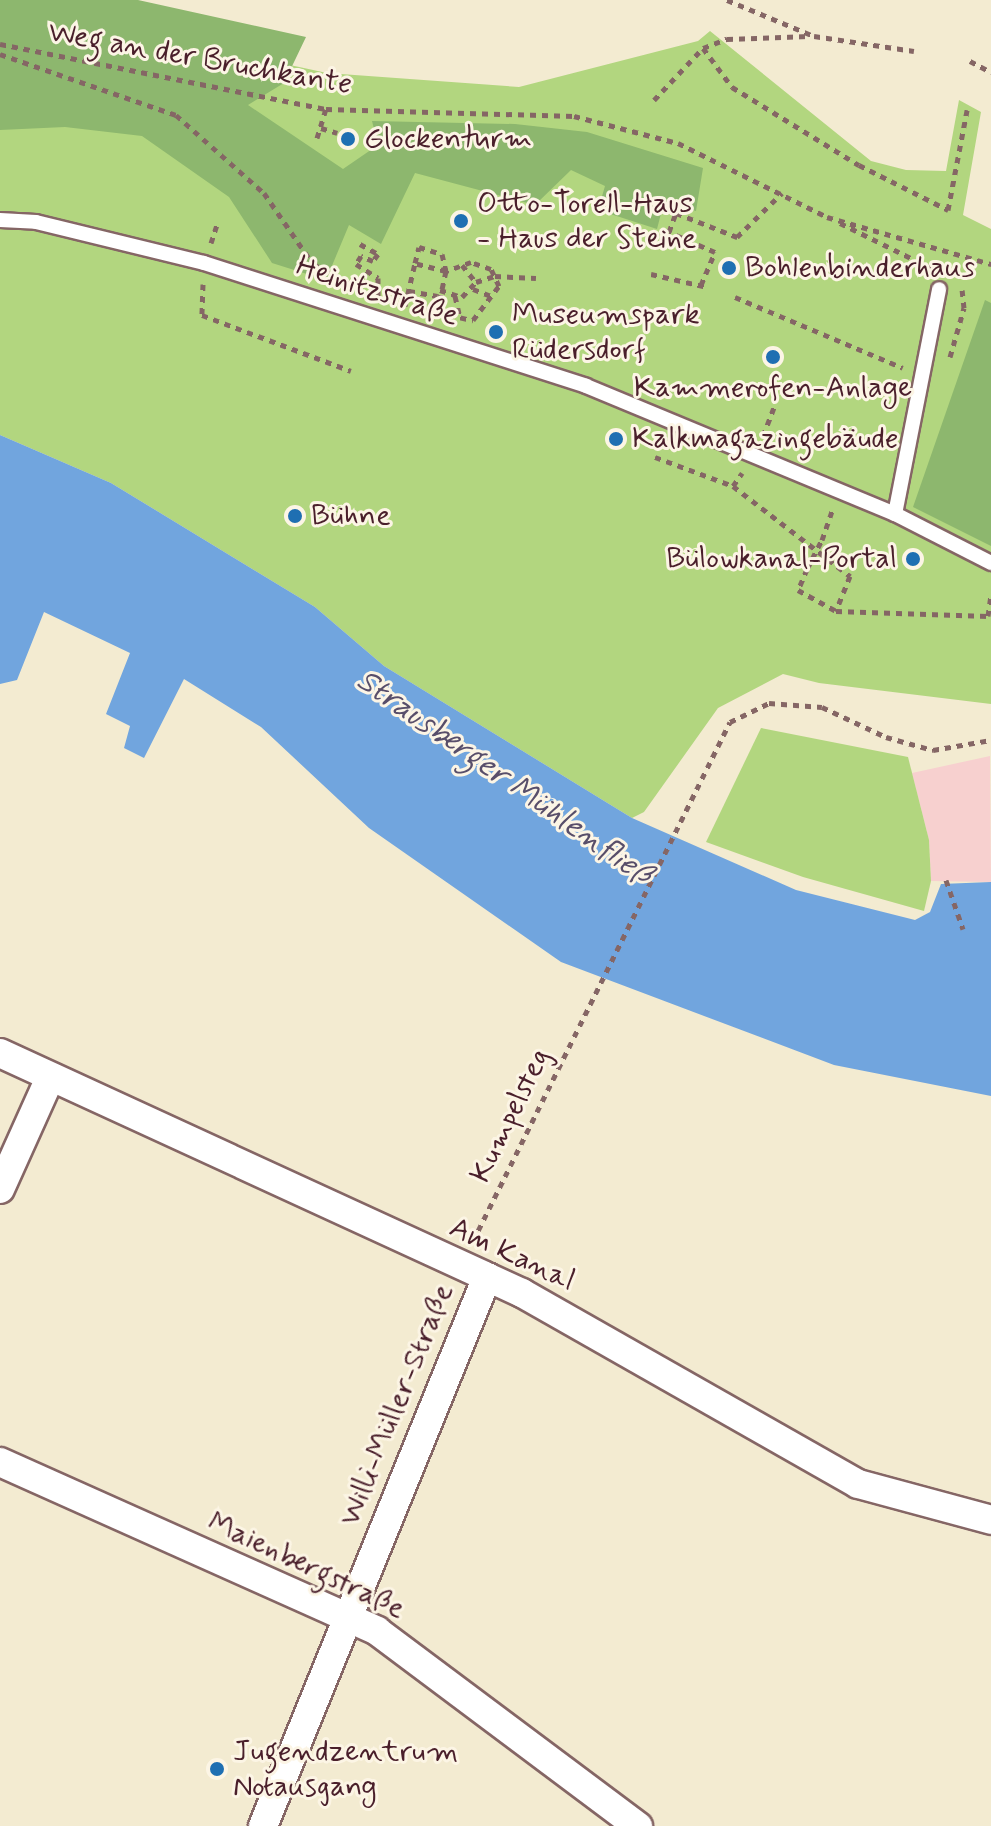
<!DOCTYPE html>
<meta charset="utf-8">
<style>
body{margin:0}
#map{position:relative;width:991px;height:1826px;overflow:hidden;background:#f3ebd1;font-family:Mynerve,sans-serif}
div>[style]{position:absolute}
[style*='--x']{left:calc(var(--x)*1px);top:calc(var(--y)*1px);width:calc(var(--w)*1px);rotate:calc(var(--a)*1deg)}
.built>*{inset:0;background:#f7d0cf}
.green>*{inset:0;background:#b2d67f}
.forest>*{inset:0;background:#8db76e}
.water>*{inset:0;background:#71a5de}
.path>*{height:5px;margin-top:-2.5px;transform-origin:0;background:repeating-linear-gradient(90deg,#856665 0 6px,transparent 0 12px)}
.roads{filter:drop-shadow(2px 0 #856665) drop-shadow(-2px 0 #856665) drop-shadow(0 2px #856665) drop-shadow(0 -2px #856665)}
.service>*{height:14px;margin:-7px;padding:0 7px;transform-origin:7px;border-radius:7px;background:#fff}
.minor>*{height:28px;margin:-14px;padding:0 14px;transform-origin:14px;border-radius:14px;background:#fff}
.path-bridge>*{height:5px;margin-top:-2.5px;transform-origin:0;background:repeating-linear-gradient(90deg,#856665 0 6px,transparent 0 12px)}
.dots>*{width:22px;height:22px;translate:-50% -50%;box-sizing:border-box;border:4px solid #fcf5e5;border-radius:50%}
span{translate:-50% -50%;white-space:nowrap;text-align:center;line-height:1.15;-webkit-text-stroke:6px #fcf5e5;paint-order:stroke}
.street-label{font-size:30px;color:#4a1f2b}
.poi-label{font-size:30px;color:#4a1f2b}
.left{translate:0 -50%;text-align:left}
.right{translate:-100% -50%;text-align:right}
.water-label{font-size:32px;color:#584e6a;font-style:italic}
</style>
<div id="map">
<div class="built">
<div style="clip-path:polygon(990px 756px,991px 882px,931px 881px,929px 840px,912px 773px)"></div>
</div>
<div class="green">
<div style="clip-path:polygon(0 2px,327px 73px,519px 87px,698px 41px,710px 31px,871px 161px,906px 170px,946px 171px,959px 100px,981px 112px,963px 215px,991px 229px,991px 704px,819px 683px,783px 674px,718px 708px,644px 812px,632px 818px,384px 666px,315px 607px,111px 483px,0 435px)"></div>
<div style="clip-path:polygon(761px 728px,908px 757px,929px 840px,931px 881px,924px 911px,803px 877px,706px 842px)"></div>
</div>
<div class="forest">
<div style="clip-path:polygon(0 0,138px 0,306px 37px,284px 83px,248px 105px,343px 169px,378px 145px,372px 121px,515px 124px,587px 132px,703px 168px,696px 211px,664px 202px,657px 229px,598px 210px,605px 186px,571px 170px,535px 205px,415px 173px,381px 244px,349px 225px,326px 280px,272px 263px,229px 197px,142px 136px,65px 127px,0 130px)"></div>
<div style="clip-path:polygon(985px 300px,991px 303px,991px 546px,913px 507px)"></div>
</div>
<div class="water">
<div style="clip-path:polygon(0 435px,111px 483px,315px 607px,384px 666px,632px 818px,796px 890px,915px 920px,930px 912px,941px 884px,991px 882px,991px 1096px,834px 1065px,561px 962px,369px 828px,261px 727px,184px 679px,144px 758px,124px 748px,130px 726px,106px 714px,130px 653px,44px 612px,17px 680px,0 684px)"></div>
</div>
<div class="path">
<div style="--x:727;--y:0;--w:94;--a:22.5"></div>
<div style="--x:814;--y:36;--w:101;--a:8.5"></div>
<div style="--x:0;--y:44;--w:332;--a:11.3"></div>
<div style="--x:326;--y:109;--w:248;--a:1.6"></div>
<div style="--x:574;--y:116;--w:107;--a:14.6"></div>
<div style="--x:678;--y:143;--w:166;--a:26.4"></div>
<div style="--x:827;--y:217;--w:171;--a:16"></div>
<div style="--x:703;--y:48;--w:49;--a:53.4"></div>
<div style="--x:732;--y:87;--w:149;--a:31.6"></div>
<div style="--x:859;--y:165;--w:100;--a:26.8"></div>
<div style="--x:948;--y:210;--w:102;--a:-79.2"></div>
<div style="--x:0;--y:54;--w:186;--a:19.1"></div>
<div style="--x:176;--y:115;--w:118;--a:41.6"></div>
<div style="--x:264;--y:193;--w:86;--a:55.4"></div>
<div style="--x:313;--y:264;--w:54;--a:27.5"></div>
<div style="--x:970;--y:61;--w:24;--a:28"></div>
<div style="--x:654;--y:100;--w:71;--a:-46.7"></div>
<div style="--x:703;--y:48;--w:26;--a:-21"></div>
<div style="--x:727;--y:39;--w:82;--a:-2.1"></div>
<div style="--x:321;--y:128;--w:17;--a:17"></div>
<div style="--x:317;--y:138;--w:30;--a:-73"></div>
<div style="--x:840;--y:223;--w:106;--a:26.3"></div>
<div style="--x:211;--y:243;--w:20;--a:-72"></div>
<div style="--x:360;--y:244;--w:21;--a:29"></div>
<div style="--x:378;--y:254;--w:9;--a:126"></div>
<div style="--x:373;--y:261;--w:13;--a:-157"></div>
<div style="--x:361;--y:256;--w:9;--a:122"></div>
<div style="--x:356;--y:264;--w:26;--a:32"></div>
<div style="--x:378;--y:278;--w:21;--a:90"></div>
<div style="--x:462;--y:265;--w:22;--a:51"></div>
<div style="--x:651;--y:274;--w:57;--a:13.1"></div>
<div style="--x:203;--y:284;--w:31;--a:92"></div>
<div style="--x:202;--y:315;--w:159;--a:20.6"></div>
<div style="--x:701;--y:285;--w:36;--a:-67"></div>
<div style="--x:715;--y:252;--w:50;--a:-156.5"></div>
<div style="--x:669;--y:232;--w:20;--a:-70"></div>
<div style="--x:676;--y:213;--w:66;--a:21.5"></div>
<div style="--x:737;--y:237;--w:63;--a:-44.4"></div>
<div style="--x:473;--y:289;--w:19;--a:21"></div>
<div style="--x:440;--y:290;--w:23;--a:18"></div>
<div style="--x:462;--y:297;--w:21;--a:-47"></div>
<div style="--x:476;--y:282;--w:20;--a:-18"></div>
<div style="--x:495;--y:276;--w:41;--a:2.8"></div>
<div style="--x:409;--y:291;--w:29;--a:10"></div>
<div style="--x:455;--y:296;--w:22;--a:77"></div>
<div style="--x:735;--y:297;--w:182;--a:22.9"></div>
<div style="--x:405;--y:306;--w:44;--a:-76.9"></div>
<div style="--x:415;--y:263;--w:16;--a:-76"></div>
<div style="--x:419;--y:247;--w:24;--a:17"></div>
<div style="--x:442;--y:254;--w:17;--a:77"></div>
<div style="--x:446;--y:271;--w:42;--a:102.4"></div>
<div style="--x:437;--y:312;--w:37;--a:13"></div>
<div style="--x:473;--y:320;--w:43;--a:-52.6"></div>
<div style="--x:499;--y:286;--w:19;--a:-115"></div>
<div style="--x:491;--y:269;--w:21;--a:-161"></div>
<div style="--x:471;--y:262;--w:27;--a:160"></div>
<div style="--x:446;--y:271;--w:32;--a:-166"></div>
<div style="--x:950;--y:357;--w:51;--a:-74.1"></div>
<div style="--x:964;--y:308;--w:18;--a:-96"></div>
<div style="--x:763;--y:436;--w:34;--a:-69"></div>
<div style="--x:655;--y:457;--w:83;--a:20.4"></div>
<div style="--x:733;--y:486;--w:16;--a:-55"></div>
<div style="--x:733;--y:486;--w:148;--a:37.6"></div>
<div style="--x:850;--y:576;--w:38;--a:112"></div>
<div style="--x:822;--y:540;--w:31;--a:-71"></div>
<div style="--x:807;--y:569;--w:23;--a:113"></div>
<div style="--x:798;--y:590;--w:43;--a:28.9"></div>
<div style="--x:836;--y:611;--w:152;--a:1.9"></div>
<div style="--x:988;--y:616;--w:22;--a:-82"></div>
<div style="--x:946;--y:880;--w:52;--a:70.9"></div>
<div style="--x:473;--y:1241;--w:579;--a:-63.66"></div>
<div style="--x:730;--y:722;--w:43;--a:-26"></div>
<div style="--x:769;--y:703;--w:53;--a:4.3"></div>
<div style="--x:822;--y:707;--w:71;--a:25.1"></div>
<div style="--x:886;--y:737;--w:49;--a:15.5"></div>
<div style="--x:933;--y:750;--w:59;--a:-9.8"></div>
</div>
<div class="roads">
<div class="service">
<div style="--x:0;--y:220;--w:36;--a:3"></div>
<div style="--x:36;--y:222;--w:173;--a:13.7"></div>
<div style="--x:204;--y:263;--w:401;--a:17.8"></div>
<div style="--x:586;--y:386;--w:334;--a:22.5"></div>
<div style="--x:895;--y:514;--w:108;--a:27"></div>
<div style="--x:895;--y:514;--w:229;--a:-78.9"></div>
</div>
<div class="minor">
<div style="--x:0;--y:1053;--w:575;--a:24.69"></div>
<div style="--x:522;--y:1293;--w:386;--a:29.6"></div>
<div style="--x:858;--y:1484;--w:138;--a:15.1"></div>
<div style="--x:0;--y:1189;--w:122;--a:-65.8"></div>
<div style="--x:0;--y:1462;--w:413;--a:24.1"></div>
<div style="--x:377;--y:1631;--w:326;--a:36.8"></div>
<div style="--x:263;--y:1826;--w:593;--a:-67.8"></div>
</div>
</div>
<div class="path-bridge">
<div style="--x:807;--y:569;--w:33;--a:-63"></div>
</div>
<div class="dots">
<div style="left:348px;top:139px;background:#1f6fb2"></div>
<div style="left:461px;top:221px;background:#1f6fb2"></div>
<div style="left:729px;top:268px;background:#1f6fb2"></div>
<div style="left:496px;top:332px;background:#1f6fb2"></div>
<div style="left:773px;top:357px;background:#1f6fb2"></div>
<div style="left:616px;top:439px;background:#1f6fb2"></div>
<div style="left:295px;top:516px;background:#1f6fb2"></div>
<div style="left:913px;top:559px;background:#1f6fb2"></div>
<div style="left:217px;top:1769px;background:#1f6fb2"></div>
</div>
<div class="street-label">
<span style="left:200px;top:59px;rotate:10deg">Weg an der Bruchkante</span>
<span style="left:377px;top:292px;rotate:18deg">Heinitzstraße</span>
<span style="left:511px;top:1116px;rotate:-64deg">Kumpelsteg</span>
<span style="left:512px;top:1255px;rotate:25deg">Am Kanal</span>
<span style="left:397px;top:1405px;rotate:-68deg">Willi-Müller-Straße</span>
<span style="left:306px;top:1566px;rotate:25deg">Maienbergstraße</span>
</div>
<div class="poi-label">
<span class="left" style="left:364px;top:139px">Glockenturm</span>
<span class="left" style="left:477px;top:221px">Otto-Torell-Haus<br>- Haus der Steine</span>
<span class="left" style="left:745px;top:268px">Bohlenbinderhaus</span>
<span class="left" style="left:512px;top:332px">Museumspark<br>Rüdersdorf</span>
<span style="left:773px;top:388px">Kammerofen-Anlage</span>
<span class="left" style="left:632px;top:439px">Kalkmagazingebäude</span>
<span class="left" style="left:311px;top:516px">Bühne</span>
<span class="right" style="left:897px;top:559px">Bülowkanal-Portal</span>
<span class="left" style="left:233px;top:1769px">Jugendzentrum<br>Notausgang</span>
</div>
<div class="water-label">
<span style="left:504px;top:778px;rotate:35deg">Strausberger Mühlenfließ</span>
</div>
</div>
